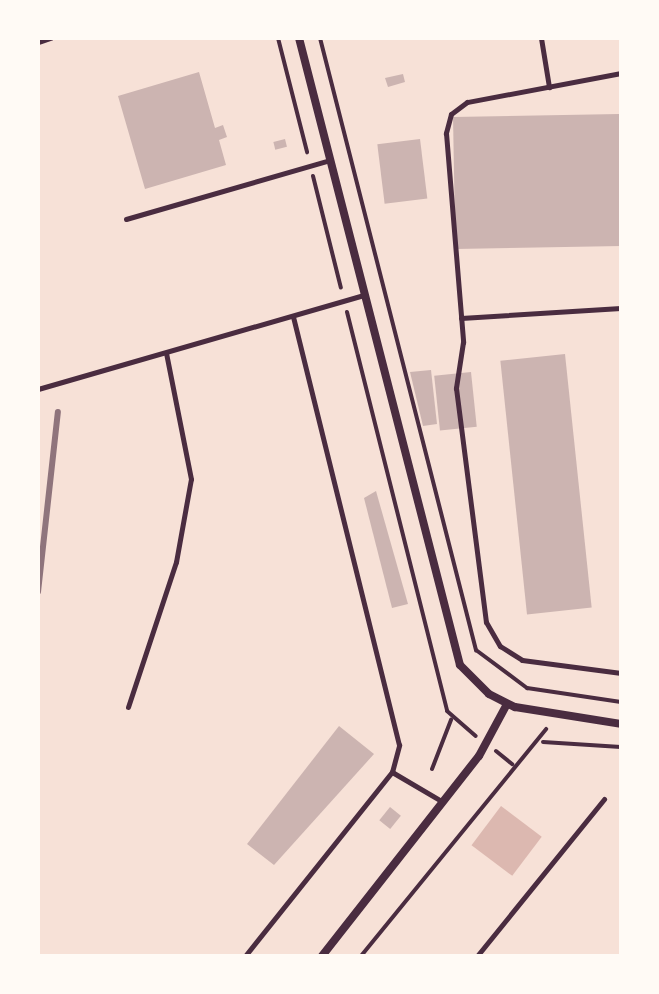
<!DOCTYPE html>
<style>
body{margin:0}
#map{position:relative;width:659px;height:994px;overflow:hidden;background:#f7e1d7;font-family:Roboto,sans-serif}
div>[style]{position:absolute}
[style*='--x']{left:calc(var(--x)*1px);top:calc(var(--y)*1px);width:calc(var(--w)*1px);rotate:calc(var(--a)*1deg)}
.water>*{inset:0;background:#dcb8b0;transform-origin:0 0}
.building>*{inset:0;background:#ccb4b1;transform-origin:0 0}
.path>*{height:4px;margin:-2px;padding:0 2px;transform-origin:2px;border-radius:2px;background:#4a2c40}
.service>*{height:5px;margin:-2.5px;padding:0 2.5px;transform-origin:2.5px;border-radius:2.5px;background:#4a2c40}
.minor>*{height:8px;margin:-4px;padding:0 4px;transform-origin:4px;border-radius:4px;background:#4a2c40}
.rail>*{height:6px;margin:-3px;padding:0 3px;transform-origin:3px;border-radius:3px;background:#8f747c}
span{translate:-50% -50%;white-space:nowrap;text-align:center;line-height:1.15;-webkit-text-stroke:6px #fffaf5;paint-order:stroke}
.frame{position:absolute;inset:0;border:40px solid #fffaf5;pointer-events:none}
</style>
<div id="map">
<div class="water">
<div style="left:501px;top:806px;width:51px;height:49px;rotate:37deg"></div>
</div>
<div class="building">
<div style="clip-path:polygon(199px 72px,215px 128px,223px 125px,227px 137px,219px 140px,226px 165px,145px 189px,118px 96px)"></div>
<div style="clip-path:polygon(403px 74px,405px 82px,388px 87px,385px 78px)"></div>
<div style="left:619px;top:114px;width:132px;height:166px;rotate:89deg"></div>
<div style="left:285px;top:139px;width:8px;height:12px;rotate:76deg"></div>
<div style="left:420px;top:139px;width:60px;height:43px;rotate:83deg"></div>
<div style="left:565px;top:354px;width:255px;height:65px;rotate:84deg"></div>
<div style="clip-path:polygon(431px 370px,437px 424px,423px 426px,410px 372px)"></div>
<div style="left:471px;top:372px;width:55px;height:37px;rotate:84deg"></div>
<div style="clip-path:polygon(376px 491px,408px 604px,392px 608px,364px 498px)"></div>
<div style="clip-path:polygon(339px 726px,374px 754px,274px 865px,247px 844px)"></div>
<div style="left:390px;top:807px;width:14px;height:17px;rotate:39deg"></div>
</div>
<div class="path">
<div style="--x:278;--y:38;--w:118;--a:75.7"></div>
<div style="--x:320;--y:38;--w:632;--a:75.7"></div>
<div style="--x:476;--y:650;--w:64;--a:36.7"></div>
<div style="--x:527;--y:688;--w:95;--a:8.5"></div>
<div style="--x:313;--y:176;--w:115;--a:76"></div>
<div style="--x:347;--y:312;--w:411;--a:75.9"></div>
<div style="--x:447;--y:711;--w:38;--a:41"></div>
<div style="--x:543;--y:742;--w:78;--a:3.7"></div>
<div style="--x:496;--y:751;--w:21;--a:39"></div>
<div style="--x:432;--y:769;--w:53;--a:-68.8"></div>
<div style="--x:361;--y:956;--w:293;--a:-50.8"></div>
</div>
<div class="service">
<div style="--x:541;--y:38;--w:50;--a:80.7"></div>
<div style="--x:38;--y:42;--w:13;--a:-18"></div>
<div style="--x:621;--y:73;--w:157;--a:169.3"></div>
<div style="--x:467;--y:102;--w:20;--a:143"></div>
<div style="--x:451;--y:114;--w:20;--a:105"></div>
<div style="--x:446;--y:133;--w:210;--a:85.3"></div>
<div style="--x:463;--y:342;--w:47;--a:98.7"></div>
<div style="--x:456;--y:388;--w:236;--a:82.7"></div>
<div style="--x:486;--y:622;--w:28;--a:60"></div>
<div style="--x:500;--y:646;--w:26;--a:32"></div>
<div style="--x:522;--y:660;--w:100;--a:7.5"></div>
<div style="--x:126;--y:219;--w:212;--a:-16.1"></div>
<div style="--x:461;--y:318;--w:160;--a:-3.6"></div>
<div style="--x:38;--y:389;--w:339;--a:-16.1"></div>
<div style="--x:128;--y:707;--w:153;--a:-71.7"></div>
<div style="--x:176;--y:562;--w:84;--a:-79.8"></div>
<div style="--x:191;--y:479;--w:128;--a:-101.2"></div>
<div style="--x:392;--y:772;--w:59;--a:30.5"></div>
<div style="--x:245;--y:956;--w:236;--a:-51.4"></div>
<div style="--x:392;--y:772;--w:28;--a:-75"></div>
<div style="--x:399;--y:745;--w:442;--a:-103.9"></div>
<div style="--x:477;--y:956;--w:202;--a:-51"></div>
</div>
<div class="minor">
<div style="--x:299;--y:38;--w:647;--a:75.6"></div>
<div style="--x:460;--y:665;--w:41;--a:45"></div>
<div style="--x:489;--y:694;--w:29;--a:27"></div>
<div style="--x:515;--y:707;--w:107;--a:9.1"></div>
<div style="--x:322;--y:956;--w:254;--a:-51.9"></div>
<div style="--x:479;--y:756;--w:59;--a:-61.7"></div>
</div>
<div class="rail">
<div style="--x:38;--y:592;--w:181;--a:-83.7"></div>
</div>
<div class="frame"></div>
</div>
